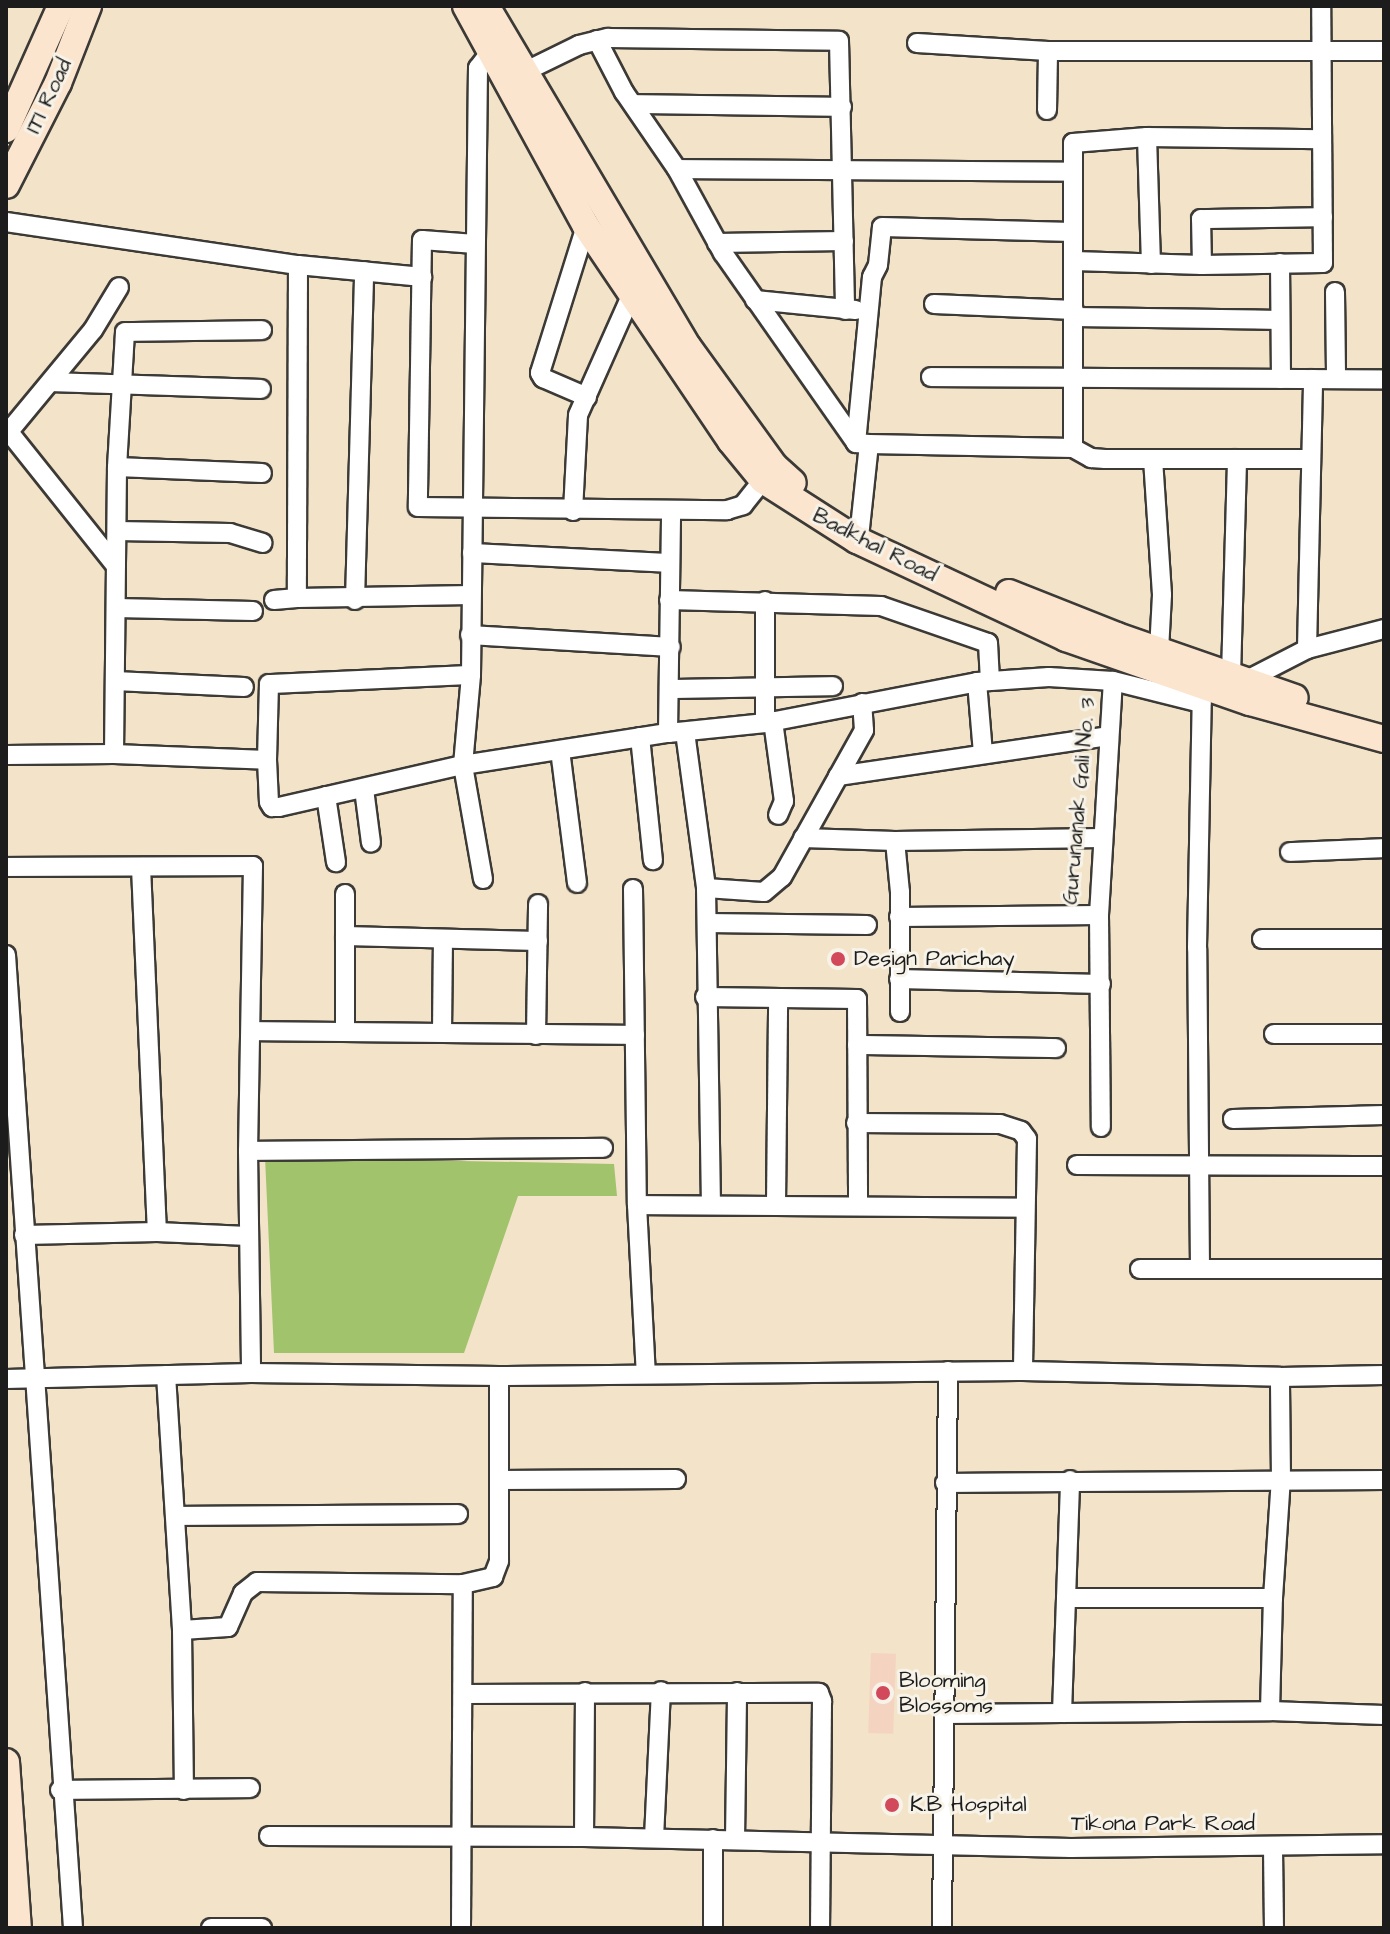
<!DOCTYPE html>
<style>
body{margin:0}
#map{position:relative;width:1390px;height:1934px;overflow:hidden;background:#f2e3c9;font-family:"Architects Daughter",sans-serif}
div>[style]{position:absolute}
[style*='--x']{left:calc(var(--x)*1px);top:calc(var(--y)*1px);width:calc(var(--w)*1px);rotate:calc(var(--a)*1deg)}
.built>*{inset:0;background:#f5d3c1;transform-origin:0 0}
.green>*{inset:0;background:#a1c36c}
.roads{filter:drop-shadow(2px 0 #3c3a36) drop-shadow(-2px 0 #3c3a36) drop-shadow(0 2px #3c3a36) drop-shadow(0 -2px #3c3a36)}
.street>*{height:18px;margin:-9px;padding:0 9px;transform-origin:9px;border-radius:9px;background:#fff}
.secondary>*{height:26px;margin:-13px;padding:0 13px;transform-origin:13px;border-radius:13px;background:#fce5cf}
.dots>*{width:22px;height:22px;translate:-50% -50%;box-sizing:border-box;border:4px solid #f7f3e8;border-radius:50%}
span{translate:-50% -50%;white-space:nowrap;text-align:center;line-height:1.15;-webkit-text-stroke:6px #f7f3e8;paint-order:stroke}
.street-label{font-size:22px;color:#1c1c1c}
.poi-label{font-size:22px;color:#1c1c1c}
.left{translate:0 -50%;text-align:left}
.frame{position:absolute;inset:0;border:8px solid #1c1c1c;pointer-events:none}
</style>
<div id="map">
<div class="built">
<div style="left:871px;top:1653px;width:25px;height:80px;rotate:2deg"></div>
</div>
<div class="green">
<div style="clip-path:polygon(265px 1157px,614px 1164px,617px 1196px,518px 1196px,464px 1353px,274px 1353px)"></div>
</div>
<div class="roads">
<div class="street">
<div style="--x:597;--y:40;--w:59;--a:62.6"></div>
<div style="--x:624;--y:92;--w:93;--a:55.5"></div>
<div style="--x:677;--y:169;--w:96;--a:61.3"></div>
<div style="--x:723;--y:253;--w:232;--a:55"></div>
<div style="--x:917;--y:43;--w:131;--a:3.5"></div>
<div style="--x:1048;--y:51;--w:336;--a:0"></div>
<div style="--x:526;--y:71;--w:59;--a:-26.1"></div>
<div style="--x:579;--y:45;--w:30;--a:-14"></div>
<div style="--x:608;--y:38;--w:231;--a:0.7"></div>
<div style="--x:839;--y:41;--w:269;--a:88.7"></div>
<div style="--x:633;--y:104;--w:209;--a:0.8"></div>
<div style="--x:1047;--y:110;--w:59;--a:-89"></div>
<div style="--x:1147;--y:137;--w:127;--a:88.2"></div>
<div style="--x:677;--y:169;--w:396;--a:0.4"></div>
<div style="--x:6;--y:222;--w:295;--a:8.4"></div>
<div style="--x:298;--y:265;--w:125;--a:5.5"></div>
<div style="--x:586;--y:226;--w:154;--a:107.4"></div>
<div style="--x:540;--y:373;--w:6;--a:59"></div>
<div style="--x:543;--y:378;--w:48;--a:23.4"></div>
<div style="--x:717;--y:243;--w:127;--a:-0.9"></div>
<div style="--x:475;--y:244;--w:53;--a:-175.7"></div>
<div style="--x:422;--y:240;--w:267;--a:90.9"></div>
<div style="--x:418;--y:507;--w:309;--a:0.6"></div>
<div style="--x:727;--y:510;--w:17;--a:-17"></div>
<div style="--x:743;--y:505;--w:43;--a:-51.5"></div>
<div style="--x:1074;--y:261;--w:128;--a:1.8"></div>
<div style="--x:1202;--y:265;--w:121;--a:-0.9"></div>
<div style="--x:1323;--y:263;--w:257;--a:-90.4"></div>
<div style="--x:1280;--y:263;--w:116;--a:89.5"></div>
<div style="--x:298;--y:265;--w:333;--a:90.2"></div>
<div style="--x:297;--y:598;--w:174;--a:-1"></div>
<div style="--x:1202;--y:265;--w:46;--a:-91.2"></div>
<div style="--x:1201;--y:219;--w:122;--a:-0.9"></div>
<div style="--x:1335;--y:292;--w:87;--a:89.3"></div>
<div style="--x:755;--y:300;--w:101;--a:5.7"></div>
<div style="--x:934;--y:304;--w:140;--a:2.5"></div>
<div style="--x:1074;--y:317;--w:206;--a:0.8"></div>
<div style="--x:931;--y:377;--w:453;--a:0.3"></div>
<div style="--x:51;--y:382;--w:210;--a:1.9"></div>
<div style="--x:9;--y:432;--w:171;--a:51.4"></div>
<div style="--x:6;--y:435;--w:136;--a:-50.4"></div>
<div style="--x:93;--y:330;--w:50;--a:-58.8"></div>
<div style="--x:869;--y:444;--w:204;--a:1.1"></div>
<div style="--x:1073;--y:448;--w:21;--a:29"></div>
<div style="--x:1091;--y:458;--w:14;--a:4"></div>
<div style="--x:1105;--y:459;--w:206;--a:0"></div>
<div style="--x:1073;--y:448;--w:305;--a:-90"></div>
<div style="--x:1073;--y:143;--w:74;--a:-4.6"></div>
<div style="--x:1147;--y:137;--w:175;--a:0.7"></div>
<div style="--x:1153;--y:459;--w:136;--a:86.2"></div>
<div style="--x:1162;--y:595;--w:56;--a:93.1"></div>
<div style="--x:117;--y:467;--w:145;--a:2.4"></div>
<div style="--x:573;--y:511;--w:96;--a:-87"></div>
<div style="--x:578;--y:415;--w:140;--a:-66"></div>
<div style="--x:860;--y:528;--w:84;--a:-83.9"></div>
<div style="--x:869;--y:444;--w:13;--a:-176"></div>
<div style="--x:856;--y:443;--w:167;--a:-84.5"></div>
<div style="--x:872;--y:277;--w:13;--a:-63"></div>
<div style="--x:878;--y:265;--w:38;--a:-84"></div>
<div style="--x:882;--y:227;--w:191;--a:1.5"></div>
<div style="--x:117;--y:531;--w:113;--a:1"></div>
<div style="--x:230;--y:533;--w:34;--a:17"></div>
<div style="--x:472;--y:553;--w:196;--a:2.9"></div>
<div style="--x:274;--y:600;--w:23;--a:-5"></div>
<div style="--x:355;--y:600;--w:329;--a:-88.4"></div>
<div style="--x:669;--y:600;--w:212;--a:1.6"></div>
<div style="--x:881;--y:606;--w:113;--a:19.1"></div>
<div style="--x:988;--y:643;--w:37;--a:87"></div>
<div style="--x:116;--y:608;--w:137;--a:1.3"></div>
<div style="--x:470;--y:635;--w:201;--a:3.4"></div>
<div style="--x:1307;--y:649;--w:270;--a:-88.7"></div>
<div style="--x:1231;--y:676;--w:217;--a:-88.4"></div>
<div style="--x:115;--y:681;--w:129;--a:2.7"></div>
<div style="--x:1245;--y:681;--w:70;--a:-27.3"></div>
<div style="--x:1307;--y:649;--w:80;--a:-14.6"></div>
<div style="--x:977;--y:682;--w:71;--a:85.2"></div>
<div style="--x:669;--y:689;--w:164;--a:-1"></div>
<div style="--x:773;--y:721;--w:81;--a:82.2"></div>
<div style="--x:784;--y:801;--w:15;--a:113"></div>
<div style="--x:765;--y:723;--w:122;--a:-90"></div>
<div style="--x:685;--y:732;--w:157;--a:82.3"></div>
<div style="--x:706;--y:888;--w:317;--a:89.1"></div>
<div style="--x:668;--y:733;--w:221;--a:-89.2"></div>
<div style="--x:640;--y:737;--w:124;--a:84"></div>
<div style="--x:560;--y:750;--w:134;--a:82.7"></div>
<div style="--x:114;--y:754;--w:287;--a:-89.4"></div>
<div style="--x:117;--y:467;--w:135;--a:-86.6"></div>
<div style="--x:125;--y:332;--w:137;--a:-0.8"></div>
<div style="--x:6;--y:755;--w:108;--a:-0.5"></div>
<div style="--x:114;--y:754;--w:153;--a:2.2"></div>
<div style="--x:267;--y:760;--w:42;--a:87.3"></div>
<div style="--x:269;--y:802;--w:6;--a:59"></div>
<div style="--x:272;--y:807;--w:7;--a:0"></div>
<div style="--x:279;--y:807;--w:189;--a:-12.9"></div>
<div style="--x:463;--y:765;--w:207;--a:-8.9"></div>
<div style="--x:668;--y:733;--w:98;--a:-5.9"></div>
<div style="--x:765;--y:723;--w:216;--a:-10.9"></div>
<div style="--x:977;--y:682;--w:72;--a:-4"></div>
<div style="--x:1049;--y:677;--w:64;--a:3.6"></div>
<div style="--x:267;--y:760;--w:76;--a:-88.5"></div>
<div style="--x:269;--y:684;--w:202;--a:-2.6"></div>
<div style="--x:838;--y:776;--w:273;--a:-8.4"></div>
<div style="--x:364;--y:789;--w:54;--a:82.6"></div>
<div style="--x:326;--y:796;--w:67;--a:81.4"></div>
<div style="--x:803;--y:838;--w:92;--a:1.9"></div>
<div style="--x:895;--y:841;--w:207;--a:-0.8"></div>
<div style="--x:895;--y:841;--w:51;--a:84.4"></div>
<div style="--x:900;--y:892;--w:120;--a:90"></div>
<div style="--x:1290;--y:852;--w:94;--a:-2.4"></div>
<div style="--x:6;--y:867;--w:247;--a:-0.2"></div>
<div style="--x:253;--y:866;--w:285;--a:91"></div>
<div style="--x:248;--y:1151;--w:222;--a:89.2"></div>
<div style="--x:141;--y:867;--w:365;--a:87.5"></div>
<div style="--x:483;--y:879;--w:116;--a:-100"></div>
<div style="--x:463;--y:765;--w:90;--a:-84.9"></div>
<div style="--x:471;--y:675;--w:607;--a:-89.34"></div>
<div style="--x:478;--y:68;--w:31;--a:-52"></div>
<div style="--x:706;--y:888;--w:58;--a:3.9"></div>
<div style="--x:764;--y:892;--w:23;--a:-40"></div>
<div style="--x:782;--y:877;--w:168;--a:-60.8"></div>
<div style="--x:864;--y:730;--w:27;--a:-94"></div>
<div style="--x:633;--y:889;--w:316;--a:89.3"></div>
<div style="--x:637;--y:1205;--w:169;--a:87"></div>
<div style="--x:345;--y:894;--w:135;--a:90"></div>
<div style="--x:1099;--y:915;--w:212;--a:89.5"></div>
<div style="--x:899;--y:917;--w:200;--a:-0.6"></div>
<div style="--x:1099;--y:915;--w:234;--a:-86.6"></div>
<div style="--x:1113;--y:681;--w:91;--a:14"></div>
<div style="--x:707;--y:923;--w:160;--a:0.7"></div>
<div style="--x:345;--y:936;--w:193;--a:1.5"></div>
<div style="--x:1262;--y:939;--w:122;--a:0"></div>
<div style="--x:6;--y:955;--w:975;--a:86.06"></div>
<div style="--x:899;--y:979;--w:202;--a:1.4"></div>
<div style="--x:705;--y:997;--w:152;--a:0.8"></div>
<div style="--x:857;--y:999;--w:207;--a:89.7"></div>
<div style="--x:251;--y:1031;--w:384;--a:0.6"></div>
<div style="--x:442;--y:1032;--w:93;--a:-89.4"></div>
<div style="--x:1274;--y:1034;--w:110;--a:0"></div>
<div style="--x:536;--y:1035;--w:131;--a:-89.1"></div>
<div style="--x:857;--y:1045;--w:199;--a:0.9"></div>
<div style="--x:1233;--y:1119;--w:151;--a:-1.5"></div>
<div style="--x:856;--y:1123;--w:144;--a:0.4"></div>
<div style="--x:1000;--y:1124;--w:22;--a:18"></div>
<div style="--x:1021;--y:1131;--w:10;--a:53"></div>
<div style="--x:1027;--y:1139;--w:232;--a:91"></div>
<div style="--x:248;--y:1151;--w:355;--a:-0.5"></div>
<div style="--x:1077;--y:1165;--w:307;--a:0.2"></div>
<div style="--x:776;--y:1204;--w:204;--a:-89.4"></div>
<div style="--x:637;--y:1205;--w:388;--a:0.4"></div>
<div style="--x:24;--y:1235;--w:133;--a:-1.3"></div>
<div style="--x:157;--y:1232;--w:91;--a:2.5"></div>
<div style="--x:1200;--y:1268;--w:320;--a:-90.5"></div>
<div style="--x:1197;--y:948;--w:272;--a:-88.9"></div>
<div style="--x:1140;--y:1269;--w:244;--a:0"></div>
<div style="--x:166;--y:1375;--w:256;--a:86.4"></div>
<div style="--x:182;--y:1630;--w:160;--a:89.3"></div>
<div style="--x:6;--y:1379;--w:245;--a:-1.4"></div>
<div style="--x:251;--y:1373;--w:248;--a:0.7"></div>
<div style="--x:499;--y:1376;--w:524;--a:-0.55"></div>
<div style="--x:1023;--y:1371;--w:257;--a:1.3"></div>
<div style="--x:1280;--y:1377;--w:104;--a:-1.1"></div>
<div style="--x:499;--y:1480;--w:177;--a:-0.3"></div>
<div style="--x:945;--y:1483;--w:439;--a:-0.4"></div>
<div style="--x:177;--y:1516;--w:281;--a:-0.4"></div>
<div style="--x:1066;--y:1598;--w:207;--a:0"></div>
<div style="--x:182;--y:1630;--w:46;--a:-3.7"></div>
<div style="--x:228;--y:1627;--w:37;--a:-66"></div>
<div style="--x:243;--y:1593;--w:18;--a:-38"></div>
<div style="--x:257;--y:1582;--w:206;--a:0.6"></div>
<div style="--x:463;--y:1584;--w:31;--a:-13"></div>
<div style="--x:493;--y:1577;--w:17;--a:-69"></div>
<div style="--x:499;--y:1561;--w:185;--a:-90"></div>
<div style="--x:463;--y:1694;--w:356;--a:-0.2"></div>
<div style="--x:819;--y:1693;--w:9;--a:69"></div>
<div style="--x:822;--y:1701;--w:227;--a:90.5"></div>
<div style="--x:1270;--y:1711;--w:113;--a:-88.5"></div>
<div style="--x:1273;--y:1598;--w:119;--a:-86.2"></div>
<div style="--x:1281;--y:1479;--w:102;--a:-90.6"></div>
<div style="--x:1062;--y:1713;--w:233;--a:-88"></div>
<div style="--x:945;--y:1714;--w:325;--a:-0.5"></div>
<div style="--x:1270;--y:1711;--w:114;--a:2"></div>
<div style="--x:60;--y:1790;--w:190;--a:-0.6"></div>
<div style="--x:269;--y:1836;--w:315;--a:0.2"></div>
<div style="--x:584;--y:1837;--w:487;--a:1.3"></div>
<div style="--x:1071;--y:1848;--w:313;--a:-0.7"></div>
<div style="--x:584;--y:1837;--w:145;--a:-89.6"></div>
<div style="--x:654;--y:1838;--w:147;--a:-87.3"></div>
<div style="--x:713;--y:1839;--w:89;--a:90"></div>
<div style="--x:735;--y:1840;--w:148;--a:-89.2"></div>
<div style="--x:1273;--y:1848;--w:80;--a:89.3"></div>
<div style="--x:211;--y:1928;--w:51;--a:0"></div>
<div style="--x:461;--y:1928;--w:344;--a:-89.7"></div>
<div style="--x:942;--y:1928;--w:557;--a:-89.38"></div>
</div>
<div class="secondary">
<div style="--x:466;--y:6;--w:251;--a:61.4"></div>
<div style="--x:586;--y:226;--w:259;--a:56"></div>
<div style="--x:731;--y:441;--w:50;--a:50.6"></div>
<div style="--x:763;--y:480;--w:112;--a:32.6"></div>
<div style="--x:857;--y:540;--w:231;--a:25.1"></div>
<div style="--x:1066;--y:638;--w:195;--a:19.2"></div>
<div style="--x:1250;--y:702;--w:139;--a:15.4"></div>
<div style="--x:486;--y:6;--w:396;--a:59.4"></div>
<div style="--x:688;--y:347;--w:147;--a:54.1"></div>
<div style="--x:774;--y:466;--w:25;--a:42"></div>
<div style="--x:6;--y:129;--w:135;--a:-65.9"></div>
<div style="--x:6;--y:185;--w:114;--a:-63"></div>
<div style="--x:58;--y:83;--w:83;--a:-68.7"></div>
<div style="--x:1009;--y:593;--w:116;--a:21.7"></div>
<div style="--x:1117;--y:636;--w:188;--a:19.2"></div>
<div style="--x:6;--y:1762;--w:166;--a:85.9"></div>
</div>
</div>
<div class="dots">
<div style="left:838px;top:959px;background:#d1495b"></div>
<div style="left:883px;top:1693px;background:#d1495b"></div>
<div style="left:892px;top:1805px;background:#d1495b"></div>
</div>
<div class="street-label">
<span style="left:49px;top:96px;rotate:-65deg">ITI Road</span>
<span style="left:875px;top:545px;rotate:27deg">Badkhal Road</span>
<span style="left:1079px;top:801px;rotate:-85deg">Gurunanak Gali No. 3</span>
<span style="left:1163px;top:1824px">Tikona Park Road</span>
</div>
<div class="poi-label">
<span class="left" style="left:854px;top:959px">Design Parichay</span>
<span class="left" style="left:899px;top:1693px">Blooming<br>Blossoms</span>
<span class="left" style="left:910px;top:1805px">K.B Hospital</span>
</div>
<div class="frame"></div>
</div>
